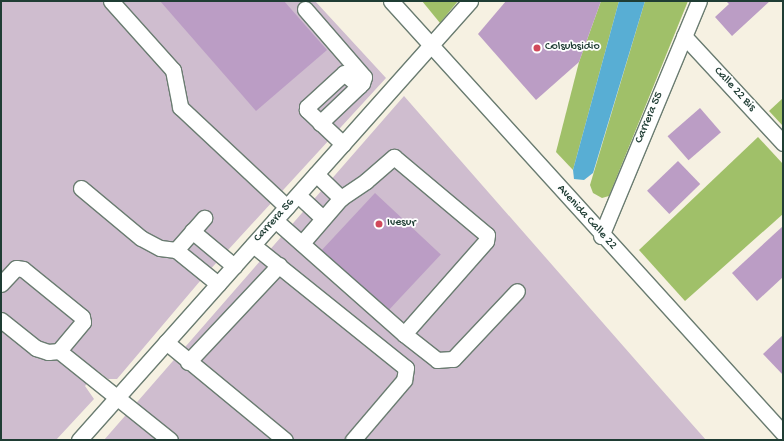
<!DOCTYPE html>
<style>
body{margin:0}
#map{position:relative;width:784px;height:441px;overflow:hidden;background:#f6f1e2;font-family:"Gochi Hand",sans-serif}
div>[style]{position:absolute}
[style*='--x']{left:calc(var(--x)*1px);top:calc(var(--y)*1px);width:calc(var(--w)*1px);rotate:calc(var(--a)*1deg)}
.industrial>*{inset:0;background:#cfbdcf}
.green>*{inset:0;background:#a0c069}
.water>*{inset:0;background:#58aed4}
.building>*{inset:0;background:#bb9dc5;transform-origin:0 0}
.roads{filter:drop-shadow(1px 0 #6a7c71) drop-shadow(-1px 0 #6a7c71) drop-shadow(0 1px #6a7c71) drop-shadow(0 -1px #6a7c71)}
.minor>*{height:15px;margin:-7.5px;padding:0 7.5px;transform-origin:7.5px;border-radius:7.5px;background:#fff}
.dots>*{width:11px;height:11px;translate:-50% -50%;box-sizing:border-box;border:2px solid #fff;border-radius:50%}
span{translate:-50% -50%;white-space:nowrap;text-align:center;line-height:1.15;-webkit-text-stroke:3.5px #fff;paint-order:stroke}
.poi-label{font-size:12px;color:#1f3d34}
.left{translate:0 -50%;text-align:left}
.street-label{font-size:12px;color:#1f3d34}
.frame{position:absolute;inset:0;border:2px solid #1f3d34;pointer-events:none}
</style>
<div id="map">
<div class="industrial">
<div style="clip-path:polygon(1px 1px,315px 1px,386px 78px,206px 274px,117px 379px,108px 379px,98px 371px,85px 386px,94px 399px,56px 440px,1px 440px)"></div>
<div style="clip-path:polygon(404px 96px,653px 380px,706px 440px,104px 440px)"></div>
</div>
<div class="green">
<div style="clip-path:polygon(422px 1px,458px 1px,440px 23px)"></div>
<div style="clip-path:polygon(601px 1px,619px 1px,573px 170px,556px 152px,579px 62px)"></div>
<div style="clip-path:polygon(645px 1px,688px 1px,609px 196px,602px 198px,593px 193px,590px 185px)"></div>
<div style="clip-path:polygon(783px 98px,783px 126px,769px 111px)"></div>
<div style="clip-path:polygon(758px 137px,783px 164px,783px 214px,685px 301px,639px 250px)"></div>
</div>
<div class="water">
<div style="clip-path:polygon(619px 1px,645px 1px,593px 173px,584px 180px,574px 179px,573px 170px)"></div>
</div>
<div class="building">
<div style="clip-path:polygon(160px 1px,284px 1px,327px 50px,256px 111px)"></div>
<div style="clip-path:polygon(506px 1px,601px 1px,579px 62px,536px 100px,478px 34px)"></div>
<div style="clip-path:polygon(726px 1px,770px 1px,732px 36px,715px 17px,729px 4px)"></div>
<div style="left:700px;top:108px;width:32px;height:43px;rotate:49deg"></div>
<div style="left:678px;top:161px;width:32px;height:43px;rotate:46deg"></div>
<div style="left:375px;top:193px;width:90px;height:81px;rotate:43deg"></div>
<div style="clip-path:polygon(783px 226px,783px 277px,757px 301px,732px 273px)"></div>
<div style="clip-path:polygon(783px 335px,783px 375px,763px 354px)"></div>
</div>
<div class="roads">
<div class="minor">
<div style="--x:111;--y:1;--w:93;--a:48.1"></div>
<div style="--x:173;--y:70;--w:38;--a:79"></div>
<div style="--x:180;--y:107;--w:146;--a:43.1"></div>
<div style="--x:391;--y:1;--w:583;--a:47.78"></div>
<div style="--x:305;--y:9;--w:90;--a:49.1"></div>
<div style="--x:364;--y:77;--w:6;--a:108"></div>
<div style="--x:362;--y:83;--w:58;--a:136.4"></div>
<div style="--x:684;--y:36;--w:146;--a:47.2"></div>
<div style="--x:343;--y:144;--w:50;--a:-136.6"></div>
<div style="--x:307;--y:110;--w:3;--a:-90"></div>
<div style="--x:307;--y:107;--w:50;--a:-42.6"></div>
<div style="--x:344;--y:73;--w:20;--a:41"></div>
<div style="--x:316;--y:174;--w:35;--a:44"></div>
<div style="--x:81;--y:188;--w:78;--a:39.8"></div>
<div style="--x:141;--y:238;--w:21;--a:28"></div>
<div style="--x:160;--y:248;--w:16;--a:7"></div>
<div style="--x:176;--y:250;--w:54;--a:39"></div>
<div style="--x:298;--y:195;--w:33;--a:43"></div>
<div style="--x:275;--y:220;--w:172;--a:41.5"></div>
<div style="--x:404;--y:334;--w:42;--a:38.2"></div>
<div style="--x:437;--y:360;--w:16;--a:-4"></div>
<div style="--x:453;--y:359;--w:93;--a:-46.7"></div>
<div style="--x:192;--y:231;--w:55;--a:39.8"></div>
<div style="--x:601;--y:236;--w:255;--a:-67.4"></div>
<div style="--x:302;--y:243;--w:60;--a:-49.1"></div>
<div style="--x:341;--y:198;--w:30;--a:-34"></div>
<div style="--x:366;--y:181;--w:37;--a:-41"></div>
<div style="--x:394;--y:157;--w:121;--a:40"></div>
<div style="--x:487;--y:235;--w:6;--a:99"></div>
<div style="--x:486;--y:241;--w:124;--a:131.4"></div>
<div style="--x:253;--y:245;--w:196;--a:38.8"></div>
<div style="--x:406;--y:368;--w:12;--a:99"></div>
<div style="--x:404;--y:380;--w:79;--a:130.4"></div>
<div style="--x:176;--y:250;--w:43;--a:-48.8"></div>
<div style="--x:1;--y:284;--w:22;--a:-47"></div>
<div style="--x:16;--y:268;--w:7;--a:8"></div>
<div style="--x:23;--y:269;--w:76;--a:39.1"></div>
<div style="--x:82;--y:317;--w:5;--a:79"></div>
<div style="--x:83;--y:322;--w:38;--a:130"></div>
<div style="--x:1;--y:320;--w:45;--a:38.7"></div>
<div style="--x:36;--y:348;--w:13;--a:18"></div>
<div style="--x:48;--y:352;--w:11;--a:-5"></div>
<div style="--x:59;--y:351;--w:142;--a:38.7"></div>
<div style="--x:166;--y:342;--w:154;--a:39.5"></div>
<div style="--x:188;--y:362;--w:133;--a:-46.8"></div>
<div style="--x:79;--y:440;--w:588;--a:-48.31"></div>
</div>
</div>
<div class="dots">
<div style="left:537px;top:48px;background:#d1495b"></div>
<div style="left:379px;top:224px;background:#d1495b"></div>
</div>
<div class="poi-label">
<span class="left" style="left:545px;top:48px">Colsubsidio</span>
<span class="left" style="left:387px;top:224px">Ivesur</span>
</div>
<div class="street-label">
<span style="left:734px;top:90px;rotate:47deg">Calle 22 Bis</span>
<span style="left:650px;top:118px;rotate:-67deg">Carrera 55</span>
<span style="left:586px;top:218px;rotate:48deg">Avenida Calle 22</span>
<span style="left:275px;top:221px;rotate:-48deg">Carrera 56</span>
</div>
<div class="frame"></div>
</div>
